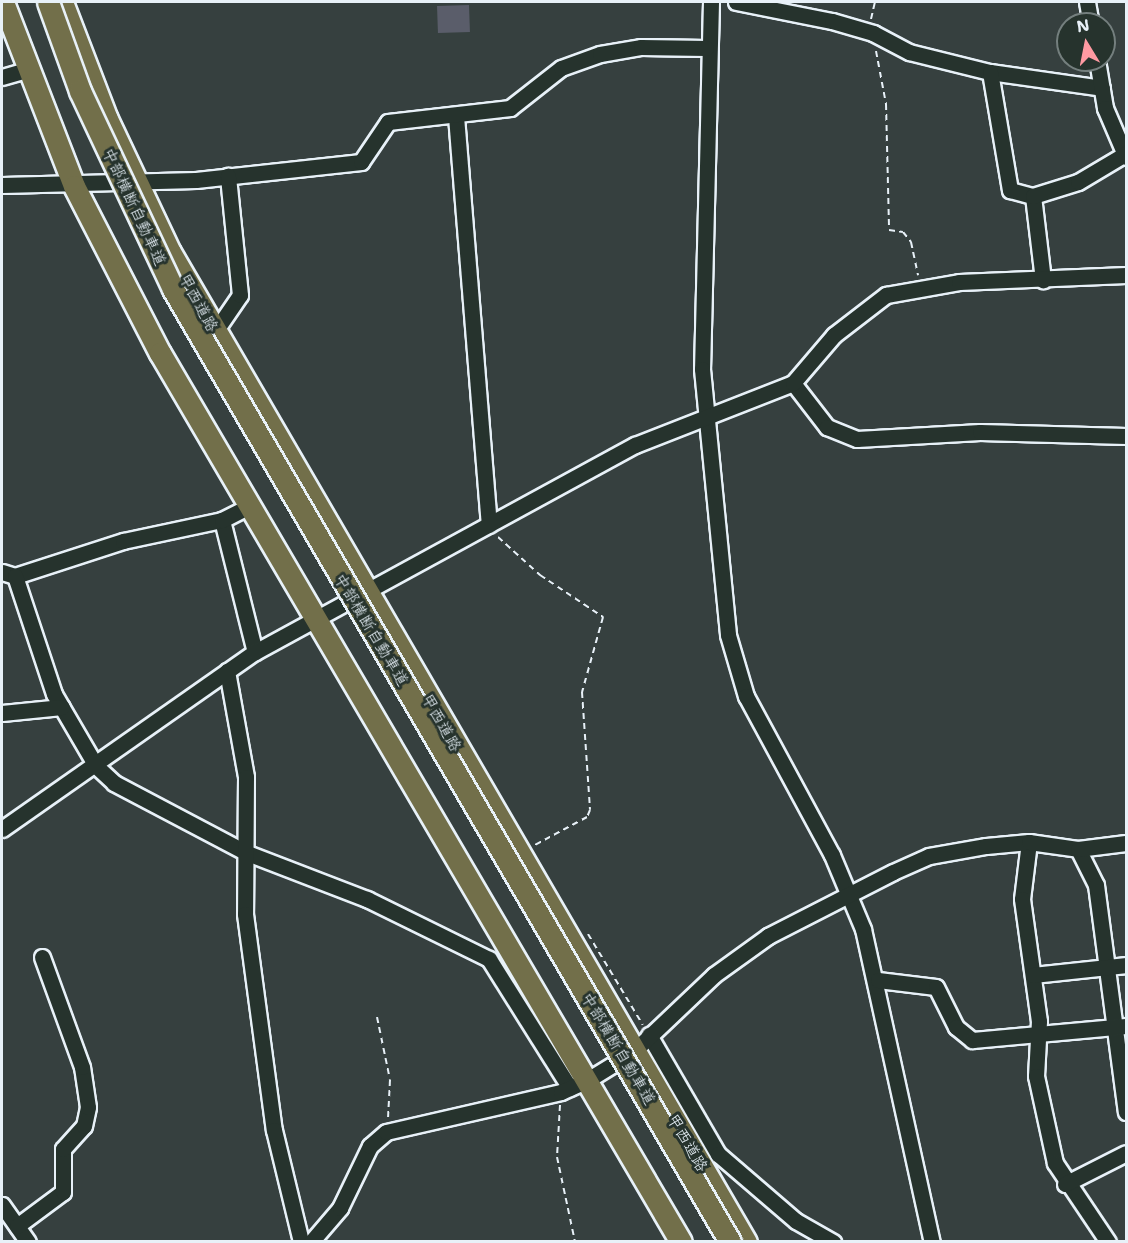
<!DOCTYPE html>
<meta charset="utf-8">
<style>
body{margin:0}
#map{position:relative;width:1128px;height:1243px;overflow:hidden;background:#36403f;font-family:"Shantell Sans","Klee One",sans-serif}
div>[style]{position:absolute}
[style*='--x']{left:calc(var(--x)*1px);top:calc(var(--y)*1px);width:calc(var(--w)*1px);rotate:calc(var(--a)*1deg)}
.building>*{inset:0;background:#5a5d6a;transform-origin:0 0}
.path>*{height:2px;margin-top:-1px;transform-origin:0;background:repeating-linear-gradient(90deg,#e8f1f8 0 6px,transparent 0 10.5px)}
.roads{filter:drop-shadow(2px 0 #e8f1f8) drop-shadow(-2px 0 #e8f1f8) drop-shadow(0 2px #e8f1f8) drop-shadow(0 -2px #e8f1f8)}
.minor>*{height:15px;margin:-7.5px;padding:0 7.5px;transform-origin:7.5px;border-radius:7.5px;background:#26332d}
.highway>*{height:21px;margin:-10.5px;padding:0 10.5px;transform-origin:10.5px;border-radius:10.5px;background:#726f4a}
.bridges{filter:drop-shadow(2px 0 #e8f1f8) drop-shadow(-2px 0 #e8f1f8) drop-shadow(0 2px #e8f1f8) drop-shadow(0 -2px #e8f1f8)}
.highway-bridge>*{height:21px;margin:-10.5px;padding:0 10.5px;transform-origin:10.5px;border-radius:10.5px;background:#726f4a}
span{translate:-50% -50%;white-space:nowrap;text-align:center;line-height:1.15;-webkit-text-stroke:6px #26332d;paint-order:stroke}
.street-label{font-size:16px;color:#e8f1f8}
.frame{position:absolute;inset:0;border:3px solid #e8f1f8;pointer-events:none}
.north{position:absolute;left:1056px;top:12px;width:60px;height:60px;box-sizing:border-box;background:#26332d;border:2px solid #747f7e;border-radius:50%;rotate:350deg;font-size:16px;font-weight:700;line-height:24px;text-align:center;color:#e8f1f8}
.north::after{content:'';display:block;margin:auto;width:21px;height:27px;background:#ff9aa2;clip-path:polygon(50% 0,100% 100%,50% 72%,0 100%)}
</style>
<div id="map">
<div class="building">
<div style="left:469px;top:5px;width:27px;height:32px;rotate:88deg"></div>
</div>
<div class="path">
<div style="--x:871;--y:19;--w:17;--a:-77"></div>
<div style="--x:876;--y:51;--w:54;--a:79.3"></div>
<div style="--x:886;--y:104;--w:126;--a:88.6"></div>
<div style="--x:889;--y:230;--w:14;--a:8"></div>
<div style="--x:903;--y:232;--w:13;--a:51"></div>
<div style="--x:911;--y:242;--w:34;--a:78"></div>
<div style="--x:498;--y:537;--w:57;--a:42.1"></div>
<div style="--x:540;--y:575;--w:76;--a:33.7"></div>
<div style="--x:603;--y:617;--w:78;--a:105.6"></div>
<div style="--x:582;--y:692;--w:118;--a:86.1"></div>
<div style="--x:590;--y:810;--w:8;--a:113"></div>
<div style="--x:587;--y:817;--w:59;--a:151.7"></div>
<div style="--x:588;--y:934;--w:106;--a:58.9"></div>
<div style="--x:377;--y:1017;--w:64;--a:78.3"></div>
<div style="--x:390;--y:1080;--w:37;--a:93"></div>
<div style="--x:560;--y:1105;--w:52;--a:93.3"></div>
<div style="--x:557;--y:1157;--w:87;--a:78"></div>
</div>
<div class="roads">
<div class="minor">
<div style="--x:711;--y:2;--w:367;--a:91.4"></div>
<div style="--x:702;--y:369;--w:267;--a:84.4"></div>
<div style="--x:728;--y:635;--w:64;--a:73.6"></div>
<div style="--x:746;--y:696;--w:181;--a:61.6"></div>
<div style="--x:832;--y:855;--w:80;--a:67.3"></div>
<div style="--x:863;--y:929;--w:321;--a:77.6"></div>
<div style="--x:736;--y:2;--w:98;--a:11.2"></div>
<div style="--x:832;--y:21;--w:43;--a:16.3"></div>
<div style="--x:873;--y:33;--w:41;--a:27.8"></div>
<div style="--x:909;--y:52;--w:83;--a:13.9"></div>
<div style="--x:990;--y:72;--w:113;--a:8.1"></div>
<div style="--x:1087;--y:2;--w:22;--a:80"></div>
<div style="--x:1097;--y:60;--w:49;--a:80.5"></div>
<div style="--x:1105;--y:108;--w:53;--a:66.8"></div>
<div style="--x:990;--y:72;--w:120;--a:80.4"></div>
<div style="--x:1010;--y:190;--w:24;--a:15"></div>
<div style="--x:1033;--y:196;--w:85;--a:83.2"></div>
<div style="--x:2;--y:77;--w:25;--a:-16"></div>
<div style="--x:456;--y:116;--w:410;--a:85.4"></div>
<div style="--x:2;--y:185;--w:194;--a:-1.5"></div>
<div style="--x:196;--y:180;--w:166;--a:-6.2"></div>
<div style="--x:361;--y:162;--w:48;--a:-56"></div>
<div style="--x:388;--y:122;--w:123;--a:-6.5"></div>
<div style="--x:510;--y:108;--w:65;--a:-38.1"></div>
<div style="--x:561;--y:68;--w:41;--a:-19.7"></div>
<div style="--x:600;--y:54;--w:42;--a:-9.7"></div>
<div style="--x:641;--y:47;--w:65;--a:0.9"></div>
<div style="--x:1033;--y:196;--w:47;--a:-17.3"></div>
<div style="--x:1078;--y:182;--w:55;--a:-30.8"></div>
<div style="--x:214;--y:333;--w:46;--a:-55.6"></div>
<div style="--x:240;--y:295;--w:120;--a:-95.8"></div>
<div style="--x:793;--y:383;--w:56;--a:52.3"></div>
<div style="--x:827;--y:427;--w:32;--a:22"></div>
<div style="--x:857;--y:439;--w:123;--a:-3.3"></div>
<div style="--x:980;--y:432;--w:146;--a:1.6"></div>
<div style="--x:222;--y:520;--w:136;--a:76"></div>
<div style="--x:2;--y:572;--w:14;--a:17"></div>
<div style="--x:15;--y:576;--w:114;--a:-18"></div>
<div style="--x:123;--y:541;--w:101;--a:-12"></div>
<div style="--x:222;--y:520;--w:29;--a:-27"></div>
<div style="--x:15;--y:576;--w:124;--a:71.7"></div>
<div style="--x:54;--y:694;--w:83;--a:59.7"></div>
<div style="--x:96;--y:766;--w:25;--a:43"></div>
<div style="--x:114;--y:783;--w:150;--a:27.8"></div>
<div style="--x:247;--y:853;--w:129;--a:21"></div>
<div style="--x:367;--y:899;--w:136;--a:26.2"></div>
<div style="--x:489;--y:959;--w:152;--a:57.9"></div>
<div style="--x:227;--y:671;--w:108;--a:79.8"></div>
<div style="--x:246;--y:777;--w:137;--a:90.4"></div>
<div style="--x:245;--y:914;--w:218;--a:82.4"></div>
<div style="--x:274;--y:1130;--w:115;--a:76.4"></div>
<div style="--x:2;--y:713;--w:60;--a:-5.7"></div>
<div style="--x:2;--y:829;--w:309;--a:-35"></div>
<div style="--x:255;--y:652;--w:433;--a:-28.6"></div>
<div style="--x:635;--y:445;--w:170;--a:-21.4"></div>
<div style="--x:793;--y:383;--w:63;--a:-49.5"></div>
<div style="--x:834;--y:335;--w:66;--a:-37.6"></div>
<div style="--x:886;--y:295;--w:74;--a:-10.1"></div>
<div style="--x:959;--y:282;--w:167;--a:-2.4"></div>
<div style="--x:1029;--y:842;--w:57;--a:97"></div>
<div style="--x:1022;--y:899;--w:123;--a:82.1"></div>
<div style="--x:1039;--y:1021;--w:55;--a:93.1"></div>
<div style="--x:1036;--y:1076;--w:89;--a:77.7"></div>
<div style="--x:1055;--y:1163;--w:95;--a:56.1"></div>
<div style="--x:1078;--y:849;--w:40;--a:63.4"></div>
<div style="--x:1096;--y:885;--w:229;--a:82.5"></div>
<div style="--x:1033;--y:975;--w:94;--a:-6.1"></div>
<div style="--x:878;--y:980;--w:58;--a:6.9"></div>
<div style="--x:936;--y:987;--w:45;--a:63.4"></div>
<div style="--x:956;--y:1027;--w:21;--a:39"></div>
<div style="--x:972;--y:1040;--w:155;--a:-5.2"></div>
<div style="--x:649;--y:1035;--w:138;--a:59.9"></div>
<div style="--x:718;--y:1154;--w:103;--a:40.7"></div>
<div style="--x:796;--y:1221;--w:43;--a:29.6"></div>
<div style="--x:1065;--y:1184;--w:68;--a:-26.9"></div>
<div style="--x:2;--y:1205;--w:45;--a:54.9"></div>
<div style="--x:17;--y:1226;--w:57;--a:-36.5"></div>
<div style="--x:63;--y:1192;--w:43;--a:-90"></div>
<div style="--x:63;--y:1149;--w:31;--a:-48"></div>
<div style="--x:84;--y:1126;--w:19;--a:-78"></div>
<div style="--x:88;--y:1107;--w:40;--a:-98.5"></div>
<div style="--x:82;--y:1067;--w:117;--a:-110"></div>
<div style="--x:311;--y:1242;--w:45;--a:-49.5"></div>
<div style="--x:340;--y:1208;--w:69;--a:-64.2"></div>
<div style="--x:370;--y:1146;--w:21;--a:-41"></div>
<div style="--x:386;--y:1132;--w:180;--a:-12.9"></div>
<div style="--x:561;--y:1092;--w:27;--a:-24"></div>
<div style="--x:586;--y:1081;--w:55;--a:-31.7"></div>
<div style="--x:633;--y:1052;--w:112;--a:-43.5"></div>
<div style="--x:714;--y:975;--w:67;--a:-35.8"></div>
<div style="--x:768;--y:936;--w:140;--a:-27.1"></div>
<div style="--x:893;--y:872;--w:39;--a:-24"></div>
<div style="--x:929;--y:856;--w:58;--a:-10"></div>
<div style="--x:986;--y:846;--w:43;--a:-5.3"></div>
<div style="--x:1029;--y:842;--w:49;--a:8.1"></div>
<div style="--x:1078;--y:849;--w:48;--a:-7.1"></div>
</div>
<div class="highway">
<div style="--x:3;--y:2;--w:197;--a:68.9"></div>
<div style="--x:74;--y:186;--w:188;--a:62.8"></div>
<div style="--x:160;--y:353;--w:1030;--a:59.63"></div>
<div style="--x:62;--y:2;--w:125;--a:69"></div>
<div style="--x:107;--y:119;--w:147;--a:64.7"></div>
<div style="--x:170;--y:252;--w:1145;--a:59.81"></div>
</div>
</div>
<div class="bridges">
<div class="highway-bridge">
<div style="--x:48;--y:2;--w:95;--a:70.2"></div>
<div style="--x:80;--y:91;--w:219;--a:64.8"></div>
<div style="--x:173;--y:289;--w:1104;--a:59.69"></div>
</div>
</div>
<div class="street-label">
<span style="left:134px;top:207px;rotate:65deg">中部横断自動車道</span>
<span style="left:198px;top:303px;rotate:61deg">甲西道路</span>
<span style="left:371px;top:630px;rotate:59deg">中部横断自動車道</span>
<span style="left:441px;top:723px;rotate:60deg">甲西道路</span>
<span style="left:618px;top:1049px;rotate:59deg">中部横断自動車道</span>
<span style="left:687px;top:1143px;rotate:59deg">甲西道路</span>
</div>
<div class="frame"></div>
<div class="north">N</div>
</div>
